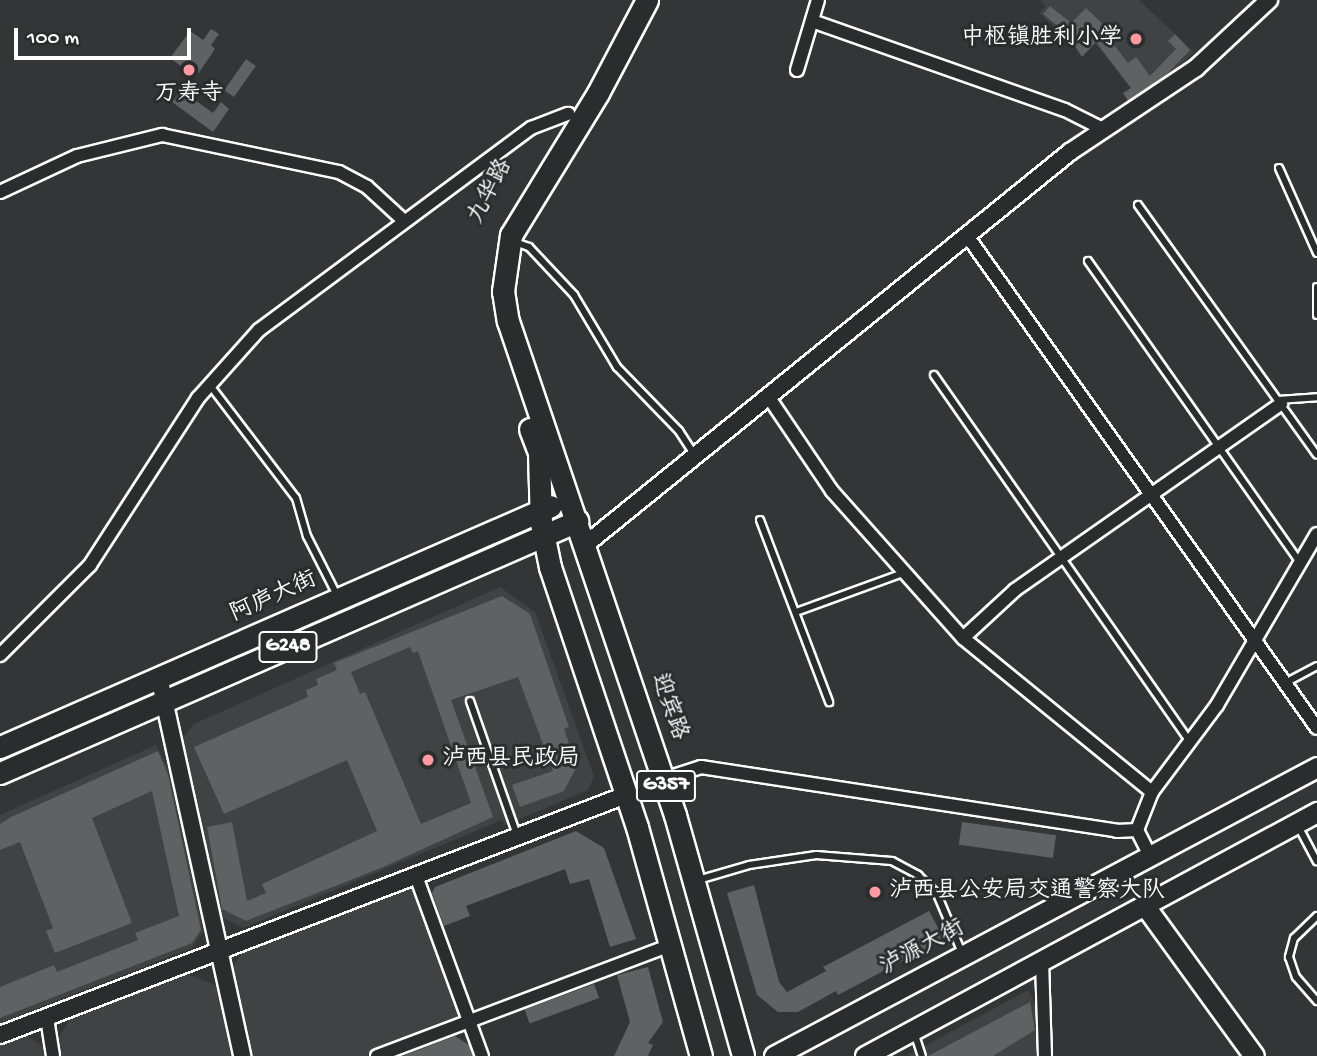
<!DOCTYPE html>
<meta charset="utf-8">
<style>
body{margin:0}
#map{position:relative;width:1317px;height:1056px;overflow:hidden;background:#333536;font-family:"Gochi Hand","LXGW WenKai TC",sans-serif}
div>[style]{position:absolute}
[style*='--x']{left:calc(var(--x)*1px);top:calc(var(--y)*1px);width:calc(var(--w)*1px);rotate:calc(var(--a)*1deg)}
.built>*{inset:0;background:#404243}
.building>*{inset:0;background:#5f6162;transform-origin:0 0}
.roads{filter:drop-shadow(2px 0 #fff) drop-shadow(-2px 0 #fff) drop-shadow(0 2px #fff) drop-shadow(0 -2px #fff)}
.service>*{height:6px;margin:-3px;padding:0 3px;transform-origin:3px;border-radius:3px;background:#2a2d2e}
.minor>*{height:12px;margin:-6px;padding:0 6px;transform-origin:6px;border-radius:6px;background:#2a2d2e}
.tertiary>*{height:16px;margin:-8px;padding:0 8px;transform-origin:8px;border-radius:8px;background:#2a2d2e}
.secondary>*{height:19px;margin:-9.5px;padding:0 9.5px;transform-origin:9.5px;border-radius:9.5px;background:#2a2d2e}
.trunk>*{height:21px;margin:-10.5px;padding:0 10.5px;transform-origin:10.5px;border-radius:10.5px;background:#2a2d2e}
.dots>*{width:19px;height:19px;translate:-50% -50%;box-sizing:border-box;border:4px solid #2a2d2e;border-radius:50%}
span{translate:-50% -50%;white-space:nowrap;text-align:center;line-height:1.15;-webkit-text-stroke:6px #2a2d2e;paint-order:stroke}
.shield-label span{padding:2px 5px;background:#2a2d2e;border:2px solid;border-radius:5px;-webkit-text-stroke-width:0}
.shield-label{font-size:21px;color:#fff;font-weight:700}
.poi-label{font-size:23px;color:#fff}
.right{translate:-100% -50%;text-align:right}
.left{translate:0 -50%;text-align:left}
.street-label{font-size:23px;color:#fff}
.scale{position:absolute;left:14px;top:28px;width:177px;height:32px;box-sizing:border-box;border:4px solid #fff;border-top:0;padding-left:9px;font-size:21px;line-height:24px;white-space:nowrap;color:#fff;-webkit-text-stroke:5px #2a2d2e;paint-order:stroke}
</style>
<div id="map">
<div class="built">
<div style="clip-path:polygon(1040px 0,1139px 0,1194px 52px,1159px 85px,1147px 72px,1129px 86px,1088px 34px,1076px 46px,1039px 13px,1046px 6px)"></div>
<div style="clip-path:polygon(500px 587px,535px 612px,594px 776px,588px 790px,505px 825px,502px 820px,243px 928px,218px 915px,182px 739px,194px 724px)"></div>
<div style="clip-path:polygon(156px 745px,172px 776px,203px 931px,192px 948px,0 1023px,0 815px)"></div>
<div style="clip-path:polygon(407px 886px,416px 890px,459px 1009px,454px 1024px,367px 1056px,252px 1056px,231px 970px,243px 951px)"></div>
<div style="clip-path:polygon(188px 974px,217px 986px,232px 1056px,57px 1056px,55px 1045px,69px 1020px)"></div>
<div style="clip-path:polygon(1028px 990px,1041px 1016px,1040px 1056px,906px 1056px)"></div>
<div style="clip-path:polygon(24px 1034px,43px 1046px,44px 1056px,0 1056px,0 1043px)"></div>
</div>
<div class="building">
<div style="clip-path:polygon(1050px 6px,1071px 23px,1086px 8px,1103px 24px,1100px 27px,1128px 63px,1136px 57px,1150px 76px,1176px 49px,1168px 41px,1175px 34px,1190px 50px,1164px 77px,1128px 101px,1123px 93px,1131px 88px,1096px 42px,1082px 57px,1066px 33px,1043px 14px)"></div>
<div style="clip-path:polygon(211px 29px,219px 34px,211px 45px,215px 49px,196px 77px,170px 58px,190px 31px,203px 40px)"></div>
<div style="left:246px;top:59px;width:12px;height:38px;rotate:35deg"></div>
<div style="clip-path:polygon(181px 90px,213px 113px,221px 102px,229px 109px,213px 132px,172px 102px)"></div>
<div style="clip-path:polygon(evenodd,502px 596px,530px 614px,569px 727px,564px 729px,577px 766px,564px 791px,520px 807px,512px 785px,553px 771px,518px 677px,451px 700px,493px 817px,381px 868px,246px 921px,222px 909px,207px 827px,232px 822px,247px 901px,266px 893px,262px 884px,377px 831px,347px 760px,224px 814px,194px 747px,308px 697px,306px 690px,318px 685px,316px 679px,337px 670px,334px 663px,502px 596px,410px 647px,413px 653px,418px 651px,471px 803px,421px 824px,365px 692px,360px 694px,351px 672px,410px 647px)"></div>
<div style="clip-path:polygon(158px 751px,168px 775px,201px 930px,192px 943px,0 1018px,0 987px,54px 965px,57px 972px,138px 940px,135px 933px,179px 916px,152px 791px,92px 818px,132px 923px,55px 953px,46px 931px,53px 928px,20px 842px,0 850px,0 824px,11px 817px)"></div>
<div style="left:962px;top:822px;width:95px;height:23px;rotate:8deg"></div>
<div style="clip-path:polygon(576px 831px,604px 848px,636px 939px,610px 947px,589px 879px,570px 884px,565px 869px,466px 906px,470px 916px,444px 926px,432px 893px,435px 887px)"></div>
<div style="clip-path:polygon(754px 885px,779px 982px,787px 992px,826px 971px,823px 967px,929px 911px,944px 939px,838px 995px,836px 991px,798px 1012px,778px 1012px,757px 995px,727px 893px)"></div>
<div style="clip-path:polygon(648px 967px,663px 1022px,648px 1043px,653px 1045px,648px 1056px,614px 1056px,630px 1022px,617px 975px)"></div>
<div style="left:594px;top:984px;width:15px;height:74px;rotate:70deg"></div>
<div style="clip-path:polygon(1030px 1002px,1035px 1030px,993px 1056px,928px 1056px)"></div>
<div style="clip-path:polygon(455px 1036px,469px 1045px,473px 1056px,403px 1056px)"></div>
</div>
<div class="roads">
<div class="service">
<div style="--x:1279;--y:168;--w:93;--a:65.9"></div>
<div style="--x:1138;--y:205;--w:307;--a:54.4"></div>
<div style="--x:515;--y:242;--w:15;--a:20"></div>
<div style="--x:529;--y:247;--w:66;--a:46.8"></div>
<div style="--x:574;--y:295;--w:84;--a:59.2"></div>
<div style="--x:617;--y:367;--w:89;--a:45.9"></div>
<div style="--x:679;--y:431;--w:30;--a:57"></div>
<div style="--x:1088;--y:261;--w:369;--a:54.9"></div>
<div style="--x:1317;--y:287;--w:28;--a:90"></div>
<div style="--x:934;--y:375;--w:447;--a:55.1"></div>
<div style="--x:209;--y:384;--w:143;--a:52.7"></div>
<div style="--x:296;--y:498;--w:40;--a:74"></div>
<div style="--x:307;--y:536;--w:68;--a:63.1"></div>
<div style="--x:1278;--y:400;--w:39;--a:-4"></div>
<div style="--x:760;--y:520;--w:195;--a:69.2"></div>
<div style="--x:796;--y:612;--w:114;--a:-20"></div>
<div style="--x:1285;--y:683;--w:36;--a:-28"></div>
<div style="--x:470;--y:701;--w:142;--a:70.7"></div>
<div style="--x:1298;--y:826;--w:40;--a:62"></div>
<div style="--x:698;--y:880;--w:53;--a:-16.4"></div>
<div style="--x:749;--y:865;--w:68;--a:-8.5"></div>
<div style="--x:816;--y:855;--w:76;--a:4.5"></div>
<div style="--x:892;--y:861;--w:30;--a:28"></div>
<div style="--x:918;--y:875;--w:27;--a:45"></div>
<div style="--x:937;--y:894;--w:64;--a:67"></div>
<div style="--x:1317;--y:916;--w:32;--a:136"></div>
<div style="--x:1294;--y:938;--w:20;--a:105"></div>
<div style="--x:1289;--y:957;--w:21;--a:71"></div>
<div style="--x:1296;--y:977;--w:32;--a:49"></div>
<div style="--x:914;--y:1032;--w:25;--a:72"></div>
</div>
<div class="minor">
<div style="--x:812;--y:21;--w:268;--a:19.4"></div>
<div style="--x:1065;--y:110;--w:42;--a:26.6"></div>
<div style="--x:797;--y:70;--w:73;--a:-73.3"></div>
<div style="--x:0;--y:192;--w:85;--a:-25.1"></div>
<div style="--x:77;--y:156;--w:88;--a:-13.9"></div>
<div style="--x:162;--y:135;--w:181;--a:11.8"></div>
<div style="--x:339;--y:172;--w:32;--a:28"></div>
<div style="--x:367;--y:187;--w:49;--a:42.5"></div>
<div style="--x:968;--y:237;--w:602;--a:54.6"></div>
<div style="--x:770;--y:399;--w:111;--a:56"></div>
<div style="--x:832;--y:491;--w:197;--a:48.3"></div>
<div style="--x:963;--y:638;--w:244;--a:39.2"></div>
<div style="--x:963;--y:638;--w:71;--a:-42.7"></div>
<div style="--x:1015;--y:590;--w:325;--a:-35"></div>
<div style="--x:0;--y:655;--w:127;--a:-45"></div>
<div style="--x:90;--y:565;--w:199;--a:-57.1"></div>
<div style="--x:198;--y:398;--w:91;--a:-48.1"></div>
<div style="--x:259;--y:330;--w:339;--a:-36.6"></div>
<div style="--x:531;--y:128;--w:40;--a:-21"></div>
<div style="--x:664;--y:779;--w:39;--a:-18"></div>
<div style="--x:701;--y:767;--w:421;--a:8.7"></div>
<div style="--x:1117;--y:831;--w:20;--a:-3"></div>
<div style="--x:1137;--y:830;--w:41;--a:-68.5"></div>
<div style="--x:1152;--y:792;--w:109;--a:-53.2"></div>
<div style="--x:1217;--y:705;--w:198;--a:-59.7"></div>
<div style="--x:1137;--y:830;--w:28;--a:63"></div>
<div style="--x:416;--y:876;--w:192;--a:69.9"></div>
<div style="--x:1042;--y:961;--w:95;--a:88.2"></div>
<div style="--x:47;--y:1018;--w:38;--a:81"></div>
<div style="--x:377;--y:1056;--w:314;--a:-20.7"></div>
</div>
<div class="tertiary">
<div style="--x:585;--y:545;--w:624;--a:-39.02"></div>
<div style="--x:1070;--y:152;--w:151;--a:-33.7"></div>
<div style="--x:1196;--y:68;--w:100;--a:-43"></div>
<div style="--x:159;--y:677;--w:388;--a:77.6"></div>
<div style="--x:0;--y:1035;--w:670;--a:-20.98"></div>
</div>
<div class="secondary">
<div style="--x:1145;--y:906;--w:185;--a:54"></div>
<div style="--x:774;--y:1056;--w:615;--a:-28.02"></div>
<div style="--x:865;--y:1056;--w:514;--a:-28.36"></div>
</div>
<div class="trunk">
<div style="--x:647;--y:0;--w:105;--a:117.8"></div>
<div style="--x:598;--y:93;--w:167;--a:121.5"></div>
<div style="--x:511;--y:235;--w:57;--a:98.1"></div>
<div style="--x:503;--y:291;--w:30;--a:81"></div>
<div style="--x:508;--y:321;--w:521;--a:71.32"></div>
<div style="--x:675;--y:815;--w:250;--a:74.2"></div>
<div style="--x:530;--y:429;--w:26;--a:69"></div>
<div style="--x:539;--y:453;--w:70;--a:88.4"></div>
<div style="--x:541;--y:523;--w:45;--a:78.4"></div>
<div style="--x:550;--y:567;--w:274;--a:71.5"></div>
<div style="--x:637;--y:827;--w:238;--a:74.4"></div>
<div style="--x:0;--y:747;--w:601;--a:-23.62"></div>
<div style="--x:0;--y:773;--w:630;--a:-23.59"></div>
</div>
</div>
<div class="dots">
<div style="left:1136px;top:39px;background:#ff9aa2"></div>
<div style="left:189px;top:70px;background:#ff9aa2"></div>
<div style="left:428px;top:760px;background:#ff9aa2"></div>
<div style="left:875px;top:892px;background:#ff9aa2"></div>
</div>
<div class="shield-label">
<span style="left:288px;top:647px">G248</span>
<span style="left:666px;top:786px">G357</span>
</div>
<div class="poi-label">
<span class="right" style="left:1122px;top:39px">中枢镇胜利小学</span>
<span style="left:189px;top:95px">万寿寺</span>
<span class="left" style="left:442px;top:760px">泸西县民政局</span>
<span class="left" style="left:889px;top:892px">泸西县公安局交通警察大队</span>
</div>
<div class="street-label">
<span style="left:491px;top:192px;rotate:-62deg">九华路</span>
<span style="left:274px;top:598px;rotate:-24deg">阿庐大街</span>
<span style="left:668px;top:707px;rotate:71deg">迎宾路</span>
<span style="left:923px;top:949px;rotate:-28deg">泸源大街</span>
</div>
<div class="scale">100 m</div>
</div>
